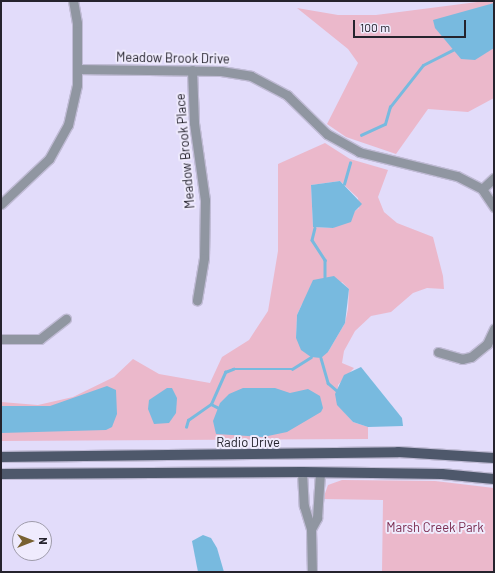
<!DOCTYPE html>
<style>
body{margin:0}
#map{position:relative;width:495px;height:573px;overflow:hidden;background:#e2dcfa;font-family:Barlow,sans-serif}
div>[style]{position:absolute}
[style*='--x']{left:calc(var(--x)*1px);top:calc(var(--y)*1px);width:calc(var(--w)*1px);rotate:calc(var(--a)*1deg)}
.green>*{inset:0;background:#ebb8cb}
.water>*{inset:0;background:#78badf}
.stream>*{height:2.5px;margin:-1.25px;padding:0 1.25px;transform-origin:1.25px;border-radius:1.25px;background:#78badf}
.roads{filter:drop-shadow(1px 0 #c0bbd5) drop-shadow(-1px 0 #c0bbd5) drop-shadow(0 1px #c0bbd5) drop-shadow(0 -1px #c0bbd5)}
.minor>*{height:9px;margin:-4.5px;padding:0 4.5px;transform-origin:4.5px;border-radius:4.5px;background:#9096a1}
.major>*{height:10px;margin:-5px;padding:0 5px;transform-origin:5px;border-radius:5px;background:#4e586b}
span{translate:-50% -50%;white-space:nowrap;text-align:center;line-height:1.15;-webkit-text-stroke:4px #efebfd;paint-order:stroke}
.street-label{font-size:13px;color:#25232d}
.park-label{font-size:13px;color:#7b2d51}
.frame{position:absolute;inset:0;border:2px solid #25232d;pointer-events:none}
.north{position:absolute;left:12px;top:521px;width:40px;height:40px;box-sizing:border-box;background:#efebfd;border:1px solid #9e9baa;border-radius:50%;rotate:90deg;font-size:11px;font-weight:700;line-height:16px;text-align:center;color:#25232d}
.north::after{content:'';display:block;margin:auto;width:14px;height:18px;background:#786131;clip-path:polygon(50% 0,100% 100%,50% 72%,0 100%)}
.scale{position:absolute;left:353px;top:20px;width:113px;height:18px;box-sizing:border-box;border:2px solid #25232d;border-top:0;padding-left:5px;font-size:12px;line-height:14px;white-space:nowrap;color:#25232d;-webkit-text-stroke:3px #efebfd;paint-order:stroke}
</style>
<div id="map">
<div class="green">
<div style="clip-path:polygon(485px 1px,494px 1px,494px 98px,468px 112px,428px 109px,396px 154px,346px 137px,327px 124px,358px 63px,348px 49px,297px 8px,338px 15px,376px 15px)"></div>
<div style="clip-path:polygon(evenodd,325px 143px,350px 159px,388px 170px,378px 197px,384px 212px,397px 223px,433px 237px,443px 276px,444px 289px,427px 288px,413px 293px,391px 312px,371px 316px,355px 331px,344px 351px,342px 363px,354px 368px,338px 385px,337px 404px,353px 422px,368px 427px,368px 439px,1px 441px,1px 402px,38px 405px,73px 397px,114px 377px,133px 359px,159px 374px,210px 383px,222px 357px,249px 340px,268px 311px,278px 251px,278px 164px,325px 143px,340px 181px,358px 198px,359px 208px,333px 228px,313px 227px,311px 185px,340px 181px,325px 143px,342px 282px,349px 289px,348px 309px,345px 323px,328px 352px,296px 338px,297px 315px,302px 304px,342px 282px)"></div>
<div style="clip-path:polygon(342px 480px,435px 481px,494px 488px,494px 572px,382px 572px,383px 500px,323px 499px,328px 485px)"></div>
</div>
<div class="water">
<div style="clip-path:polygon(494px 3px,494px 48px,475px 60px,461px 59px,435px 28px,433px 20px)"></div>
<div style="clip-path:polygon(340px 181px,362px 204px,355px 211px,351px 222px,333px 228px,313px 227px,311px 185px)"></div>
<div style="clip-path:polygon(334px 276px,349px 289px,345px 323px,328px 352px,321px 358px,311px 357px,301px 350px,296px 338px,297px 315px,313px 280px)"></div>
<div style="clip-path:polygon(361px 367px,402px 418px,403px 426px,368px 427px,353px 422px,337px 405px,335px 394px,344px 375px)"></div>
<div style="clip-path:polygon(107px 386px,116px 390px,117px 414px,112px 427px,106px 430px,1px 433px,1px 406px,50px 406px)"></div>
<div style="clip-path:polygon(167px 388px,172px 388px,177px 398px,176px 413px,169px 423px,154px 424px,148px 409px,149px 400px)"></div>
<div style="clip-path:polygon(243px 388px,275px 388px,290px 393px,308px 389px,320px 396px,323px 408px,321px 412px,287px 432px,263px 437px,216px 434px,213px 421px,220px 403px,229px 394px)"></div>
<div style="clip-path:polygon(203px 535px,211px 538px,217px 548px,224px 572px,198px 572px,192px 541px)"></div>
</div>
<div class="stream">
<div style="--x:361;--y:135;--w:26;--a:-25"></div>
<div style="--x:385;--y:124;--w:18;--a:-74"></div>
<div style="--x:390;--y:107;--w:53;--a:-51.8"></div>
<div style="--x:423;--y:65;--w:34;--a:-27"></div>
<div style="--x:344;--y:184;--w:22;--a:-74"></div>
<div style="--x:315;--y:228;--w:12;--a:104"></div>
<div style="--x:312;--y:240;--w:24;--a:57"></div>
<div style="--x:325;--y:260;--w:17;--a:90"></div>
<div style="--x:321;--y:358;--w:26;--a:74"></div>
<div style="--x:328;--y:383;--w:11;--a:41"></div>
<div style="--x:211;--y:404;--w:7;--a:27"></div>
<div style="--x:186;--y:427;--w:7;--a:-74"></div>
<div style="--x:188;--y:420;--w:28;--a:-35"></div>
<div style="--x:211;--y:404;--w:35;--a:-66"></div>
<div style="--x:225;--y:372;--w:9;--a:-21"></div>
<div style="--x:233;--y:369;--w:59;--a:0"></div>
<div style="--x:292;--y:369;--w:22;--a:-32"></div>
</div>
<div class="roads">
<div class="minor">
<div style="--x:77;--y:69;--w:144;--a:0.8"></div>
<div style="--x:221;--y:71;--w:30;--a:9"></div>
<div style="--x:251;--y:76;--w:41;--a:27.8"></div>
<div style="--x:287;--y:95;--w:56;--a:44.3"></div>
<div style="--x:327;--y:134;--w:37;--a:29"></div>
<div style="--x:359;--y:152;--w:101;--a:13.8"></div>
<div style="--x:457;--y:176;--w:28;--a:27"></div>
<div style="--x:482;--y:189;--w:16;--a:-43"></div>
<div style="--x:192;--y:70;--w:53;--a:87.8"></div>
<div style="--x:194;--y:123;--w:78;--a:81.9"></div>
<div style="--x:205;--y:200;--w:58;--a:91"></div>
<div style="--x:204;--y:258;--w:43;--a:99.5"></div>
<div style="--x:482;--y:189;--w:22;--a:56"></div>
<div style="--x:1;--y:204;--w:66;--a:-43.2"></div>
<div style="--x:49;--y:159;--w:39;--a:-61"></div>
<div style="--x:68;--y:125;--w:41;--a:-77.3"></div>
<div style="--x:77;--y:85;--w:62;--a:-90"></div>
<div style="--x:77;--y:23;--w:22;--a:-100"></div>
<div style="--x:1;--y:339;--w:39;--a:0"></div>
<div style="--x:40;--y:339;--w:33;--a:-38"></div>
<div style="--x:438;--y:352;--w:25;--a:16"></div>
<div style="--x:462;--y:359;--w:9;--a:-13"></div>
<div style="--x:471;--y:357;--w:21;--a:-39"></div>
<div style="--x:487;--y:344;--w:17;--a:-65"></div>
<div style="--x:302;--y:472;--w:34;--a:87"></div>
<div style="--x:304;--y:506;--w:24;--a:73"></div>
<div style="--x:311;--y:529;--w:43;--a:88.7"></div>
<div style="--x:311;--y:529;--w:13;--a:-61"></div>
<div style="--x:317;--y:518;--w:45;--a:-86.2"></div>
</div>
<div class="major">
<div style="--x:1;--y:457;--w:397;--a:-0.7"></div>
<div style="--x:398;--y:452;--w:96;--a:3.6"></div>
<div style="--x:1;--y:474;--w:301;--a:-0.4"></div>
<div style="--x:302;--y:472;--w:140;--a:0.8"></div>
<div style="--x:442;--y:474;--w:52;--a:5.5"></div>
</div>
</div>
<div class="street-label">
<span style="left:173px;top:58px;rotate:1deg">Meadow Brook Drive</span>
<span style="left:185px;top:151px;rotate:-95deg">Meadow Brook Place</span>
<span style="left:248px;top:442px">Radio Drive</span>
</div>
<div class="park-label">
<span style="left:435px;top:527px">Marsh Creek Park</span>
</div>
<div class="frame"></div>
<div class="north">N</div>
<div class="scale">100 m</div>
</div>
